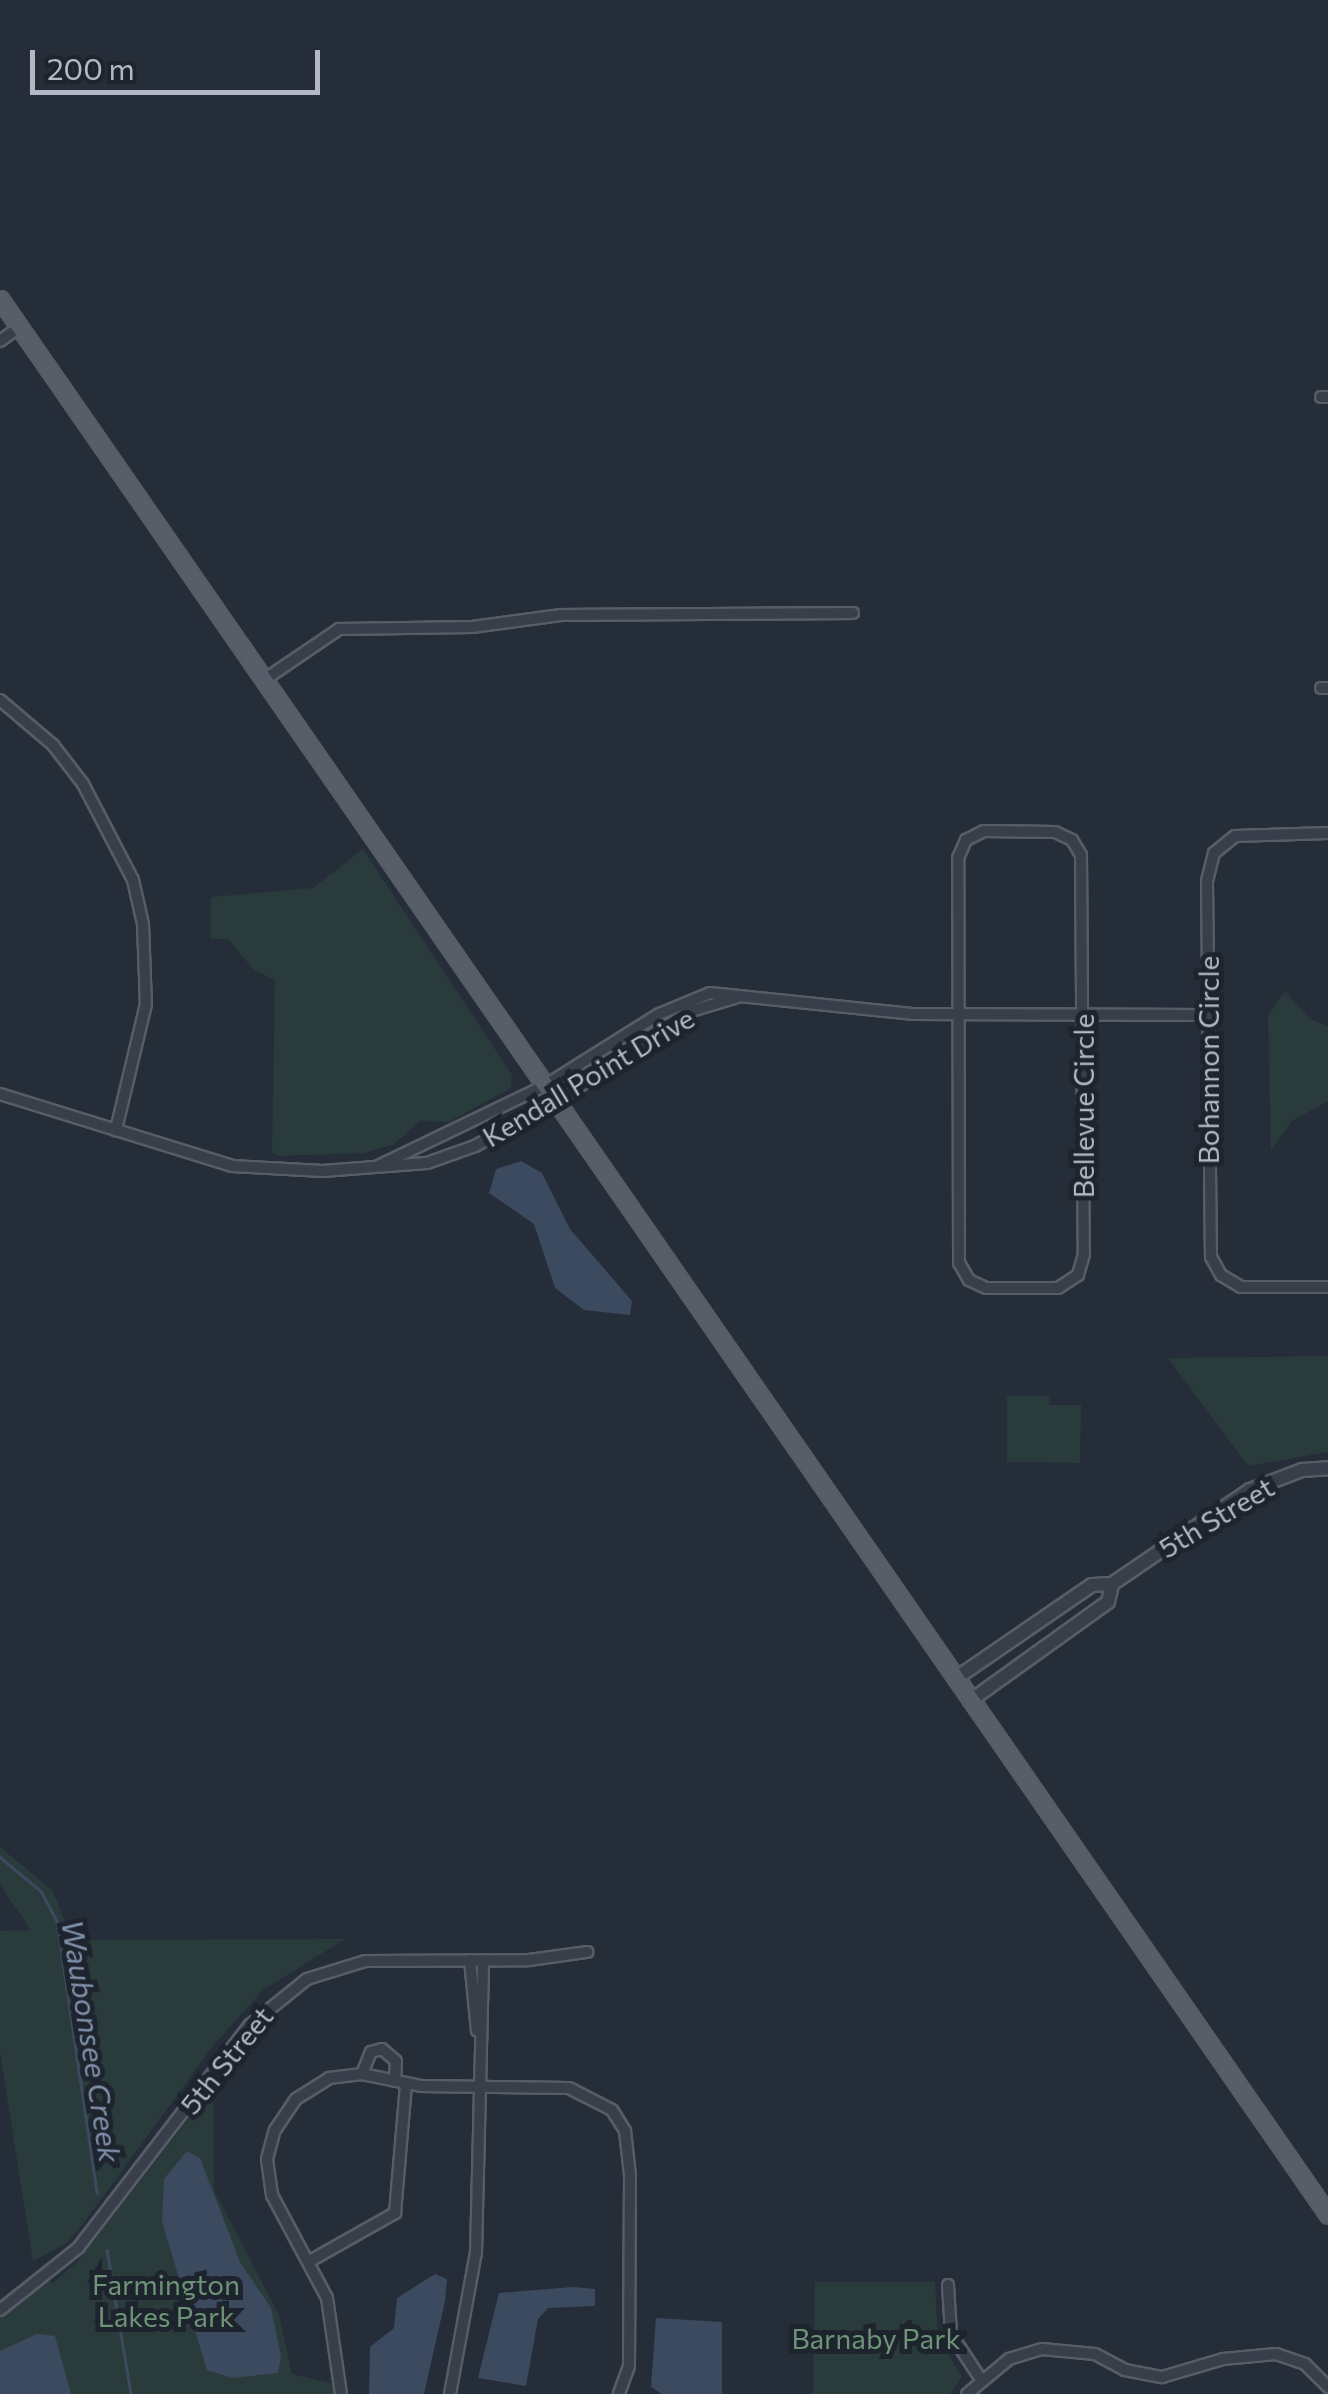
<!DOCTYPE html>
<style>
body{margin:0}
#map{position:relative;width:1328px;height:2394px;overflow:hidden;background:#252d39;font-family:Commissioner,sans-serif}
div>[style]{position:absolute}
[style*='--x']{left:calc(var(--x)*1px);top:calc(var(--y)*1px);width:calc(var(--w)*1px);rotate:calc(var(--a)*1deg)}
.green>*{inset:0;background:#2a3b3c}
.water>*{inset:0;background:#3c4a60}
.stream>*{height:2.5px;margin:-1.25px;padding:0 1.25px;transform-origin:1.25px;border-radius:1.25px;background:#3c4a60}
.roads{filter:drop-shadow(2px 0 #575d67) drop-shadow(-2px 0 #575d67) drop-shadow(0 2px #575d67) drop-shadow(0 -2px #575d67)}
.minor>*{height:10px;margin:-5px;padding:0 5px;transform-origin:5px;border-radius:5px;background:#383f4a}
.tertiary>*{height:12px;margin:-6px;padding:0 6px;transform-origin:6px;border-radius:6px;background:#383f4a}
.primary>*{height:15px;margin:-7.5px;padding:0 7.5px;transform-origin:7.5px;border-radius:7.5px;background:#575e69}
span{translate:-50% -50%;white-space:nowrap;text-align:center;line-height:1.15;-webkit-text-stroke:10px #1e242e;paint-order:stroke}
.street-label{font-size:28px;color:#b4bac5}
.park-label{font-size:28px;color:#6d9477}
.water-label{font-size:30px;color:#7f90aa;font-style:italic}
.scale{position:absolute;left:30px;top:50px;width:290px;height:45px;box-sizing:border-box;border:5px solid #b4bac5;border-top:0;padding-left:12px;font-size:30px;line-height:35px;white-space:nowrap;color:#b4bac5;-webkit-text-stroke:8px #1e242e;paint-order:stroke}
</style>
<div id="map">
<div class="green">
<div style="clip-path:polygon(363px 849px,512px 1075px,511px 1088px,449px 1122px,420px 1121px,393px 1145px,363px 1153px,277px 1156px,272px 1152px,275px 980px,254px 970px,228px 939px,211px 939px,211px 897px,313px 888px)"></div>
<div style="clip-path:polygon(1285px 991px,1310px 1019px,1328px 1026px,1328px 1101px,1292px 1121px,1271px 1150px,1268px 1016px)"></div>
<div style="clip-path:polygon(1328px 1356px,1328px 1452px,1248px 1466px,1168px 1358px)"></div>
<div style="clip-path:polygon(1007px 1396px,1049px 1396px,1049px 1405px,1081px 1405px,1080px 1463px,1007px 1462px)"></div>
<div style="clip-path:polygon(0 1847px,53px 1891px,72px 1940px,345px 1939px,263px 1990px,213px 2046px,86px 2220px,67px 2243px,33px 2261px,0 2052px,0 1931px,31px 1930px,0 1885px)"></div>
<div style="clip-path:polygon(213px 2073px,214px 2190px,279px 2315px,292px 2374px,334px 2384px,334px 2394px,0 2394px,0 2310px,47px 2279px,53px 2283px,78px 2261px,186px 2122px)"></div>
<div style="clip-path:polygon(815px 2282px,935px 2282px,938px 2337px,962px 2377px,950px 2394px,804px 2394px,813px 2393px)"></div>
</div>
<div class="water">
<div style="clip-path:polygon(521px 1161px,542px 1173px,570px 1229px,632px 1301px,630px 1315px,584px 1310px,555px 1288px,534px 1224px,489px 1193px,496px 1169px)"></div>
<div style="clip-path:polygon(187px 2151px,200px 2158px,240px 2262px,271px 2308px,281px 2356px,278px 2373px,232px 2378px,207px 2370px,162px 2222px,164px 2179px)"></div>
<div style="clip-path:polygon(435px 2274px,447px 2279px,445px 2301px,424px 2394px,369px 2394px,370px 2347px,394px 2328px,397px 2298px)"></div>
<div style="clip-path:polygon(573px 2287px,595px 2289px,595px 2306px,548px 2308px,538px 2319px,526px 2386px,478px 2378px,499px 2293px)"></div>
<div style="clip-path:polygon(656px 2318px,722px 2322px,722px 2394px,662px 2394px,651px 2387px)"></div>
<div style="clip-path:polygon(37px 2334px,55px 2336px,71px 2394px,0 2394px,0 2351px)"></div>
</div>
<div class="stream">
<div style="--x:0;--y:1857;--w:53;--a:39.7"></div>
<div style="--x:41;--y:1891;--w:34;--a:62"></div>
<div style="--x:57;--y:1921;--w:275;--a:81.6"></div>
<div style="--x:107;--y:2250;--w:146;--a:80.5"></div>
</div>
<div class="roads">
<div class="minor">
<div style="--x:0;--y:341;--w:24;--a:-36"></div>
<div style="--x:1321;--y:397;--w:7;--a:0"></div>
<div style="--x:264;--y:680;--w:91;--a:-34.2"></div>
<div style="--x:339;--y:629;--w:133;--a:-0.9"></div>
<div style="--x:472;--y:627;--w:90;--a:-7.7"></div>
<div style="--x:561;--y:615;--w:292;--a:-0.4"></div>
<div style="--x:1321;--y:688;--w:7;--a:0"></div>
<div style="--x:0;--y:700;--w:70;--a:40.3"></div>
<div style="--x:53;--y:745;--w:49;--a:52.4"></div>
<div style="--x:83;--y:784;--w:108;--a:62.5"></div>
<div style="--x:133;--y:880;--w:45;--a:77.2"></div>
<div style="--x:143;--y:924;--w:80;--a:87.9"></div>
<div style="--x:146;--y:1004;--w:130;--a:103.4"></div>
<div style="--x:984;--y:831;--w:71;--a:0.8"></div>
<div style="--x:1055;--y:832;--w:19;--a:25"></div>
<div style="--x:1072;--y:840;--w:17;--a:59"></div>
<div style="--x:1081;--y:855;--w:399;--a:89.6"></div>
<div style="--x:1084;--y:1254;--w:22;--a:106"></div>
<div style="--x:1078;--y:1275;--w:24;--a:147"></div>
<div style="--x:1058;--y:1288;--w:72;--a:180"></div>
<div style="--x:986;--y:1288;--w:19;--a:-155"></div>
<div style="--x:969;--y:1280;--w:20;--a:-120"></div>
<div style="--x:959;--y:1263;--w:405;--a:-90.1"></div>
<div style="--x:958;--y:858;--w:20;--a:-66"></div>
<div style="--x:966;--y:840;--w:20;--a:-27"></div>
<div style="--x:1328;--y:833;--w:93;--a:178.2"></div>
<div style="--x:1235;--y:836;--w:27;--a:141"></div>
<div style="--x:1214;--y:853;--w:29;--a:104"></div>
<div style="--x:1207;--y:881;--w:376;--a:89.4"></div>
<div style="--x:1211;--y:1257;--w:21;--a:61"></div>
<div style="--x:1221;--y:1275;--w:23;--a:31"></div>
<div style="--x:1241;--y:1287;--w:87;--a:0"></div>
<div style="--x:0;--y:1094;--w:243;--a:17.2"></div>
<div style="--x:232;--y:1166;--w:91;--a:3.1"></div>
<div style="--x:323;--y:1171;--w:104;--a:-4.4"></div>
<div style="--x:427;--y:1163;--w:51;--a:-19.5"></div>
<div style="--x:475;--y:1146;--w:93;--a:-28.2"></div>
<div style="--x:557;--y:1102;--w:159;--a:-34.5"></div>
<div style="--x:688;--y:1012;--w:52;--a:-16.7"></div>
<div style="--x:378;--y:1166;--w:187;--a:-25.7"></div>
<div style="--x:546;--y:1085;--w:133;--a:-32.1"></div>
<div style="--x:659;--y:1014;--w:55;--a:-22.4"></div>
<div style="--x:710;--y:993;--w:203;--a:5.9"></div>
<div style="--x:912;--y:1014;--w:296;--a:0.2"></div>
<div style="--x:470;--y:1960;--w:71;--a:84.4"></div>
<div style="--x:362;--y:2074;--w:24;--a:-68"></div>
<div style="--x:371;--y:2052;--w:11;--a:-15"></div>
<div style="--x:382;--y:2049;--w:18;--a:41"></div>
<div style="--x:396;--y:2061;--w:20;--a:93"></div>
<div style="--x:310;--y:2261;--w:98;--a:-29.5"></div>
<div style="--x:395;--y:2213;--w:129;--a:-85.1"></div>
<div style="--x:948;--y:2285;--w:49;--a:86.5"></div>
<div style="--x:951;--y:2334;--w:53;--a:56.6"></div>
<div style="--x:0;--y:2310;--w:100;--a:-38.5"></div>
<div style="--x:78;--y:2248;--w:282;--a:-52.4"></div>
<div style="--x:250;--y:2025;--w:73;--a:-38.9"></div>
<div style="--x:307;--y:1979;--w:61;--a:-17.2"></div>
<div style="--x:365;--y:1961;--w:164;--a:-0.3"></div>
<div style="--x:529;--y:1960;--w:59;--a:-7.9"></div>
<div style="--x:341;--y:2394;--w:97;--a:-98.3"></div>
<div style="--x:327;--y:2298;--w:117;--a:-118.1"></div>
<div style="--x:272;--y:2195;--w:36;--a:-98"></div>
<div style="--x:267;--y:2159;--w:30;--a:-75"></div>
<div style="--x:275;--y:2130;--w:37;--a:-56"></div>
<div style="--x:296;--y:2099;--w:39;--a:-32"></div>
<div style="--x:329;--y:2078;--w:33;--a:-7"></div>
<div style="--x:362;--y:2074;--w:60;--a:11.5"></div>
<div style="--x:421;--y:2086;--w:148;--a:0.8"></div>
<div style="--x:569;--y:2088;--w:48;--a:27.1"></div>
<div style="--x:612;--y:2110;--w:25;--a:58"></div>
<div style="--x:625;--y:2131;--w:44;--a:83.5"></div>
<div style="--x:630;--y:2175;--w:191;--a:90.3"></div>
<div style="--x:629;--y:2366;--w:30;--a:110"></div>
<div style="--x:450;--y:2394;--w:143;--a:-79.6"></div>
<div style="--x:476;--y:2253;--w:293;--a:-88.6"></div>
<div style="--x:967;--y:2394;--w:55;--a:-39.8"></div>
<div style="--x:1009;--y:2359;--w:34;--a:-17"></div>
<div style="--x:1042;--y:2349;--w:53;--a:5.4"></div>
<div style="--x:1095;--y:2354;--w:34;--a:28"></div>
<div style="--x:1125;--y:2370;--w:38;--a:11"></div>
<div style="--x:1162;--y:2377;--w:64;--a:-16.4"></div>
<div style="--x:1223;--y:2359;--w:53;--a:-5.4"></div>
<div style="--x:1276;--y:2354;--w:31;--a:19"></div>
<div style="--x:1305;--y:2364;--w:33;--a:45"></div>
</div>
<div class="tertiary">
<div style="--x:955;--y:1679;--w:166;--a:-34.5"></div>
<div style="--x:1092;--y:1585;--w:20;--a:-3"></div>
<div style="--x:1112;--y:1584;--w:167;--a:-34.3"></div>
<div style="--x:1250;--y:1490;--w:56;--a:-21"></div>
<div style="--x:1302;--y:1470;--w:26;--a:-4"></div>
<div style="--x:970;--y:1701;--w:170;--a:-35.7"></div>
<div style="--x:1108;--y:1602;--w:18;--a:-77"></div>
</div>
<div class="primary">
<div style="--x:0;--y:299;--w:2331;--a:55.27"></div>
</div>
</div>
<div class="street-label">
<span style="left:1208px;top:1060px;rotate:-90deg">Bohannon Circle</span>
<span style="left:588px;top:1077px;rotate:-31deg">Kendall Point Drive</span>
<span style="left:1083px;top:1106px;rotate:-90deg">Bellevue Circle</span>
<span style="left:1216px;top:1517px;rotate:-31deg">5th Street</span>
<span style="left:226px;top:2060px;rotate:-51deg">5th Street</span>
</div>
<div class="park-label">
<span style="left:166px;top:2300px">Farmington<br>Lakes Park</span>
<span style="left:876px;top:2338px">Barnaby Park</span>
</div>
<div class="water-label">
<span style="left:92px;top:2041px;rotate:81deg">Waubonsee Creek</span>
</div>
<div class="scale">200 m</div>
</div>
